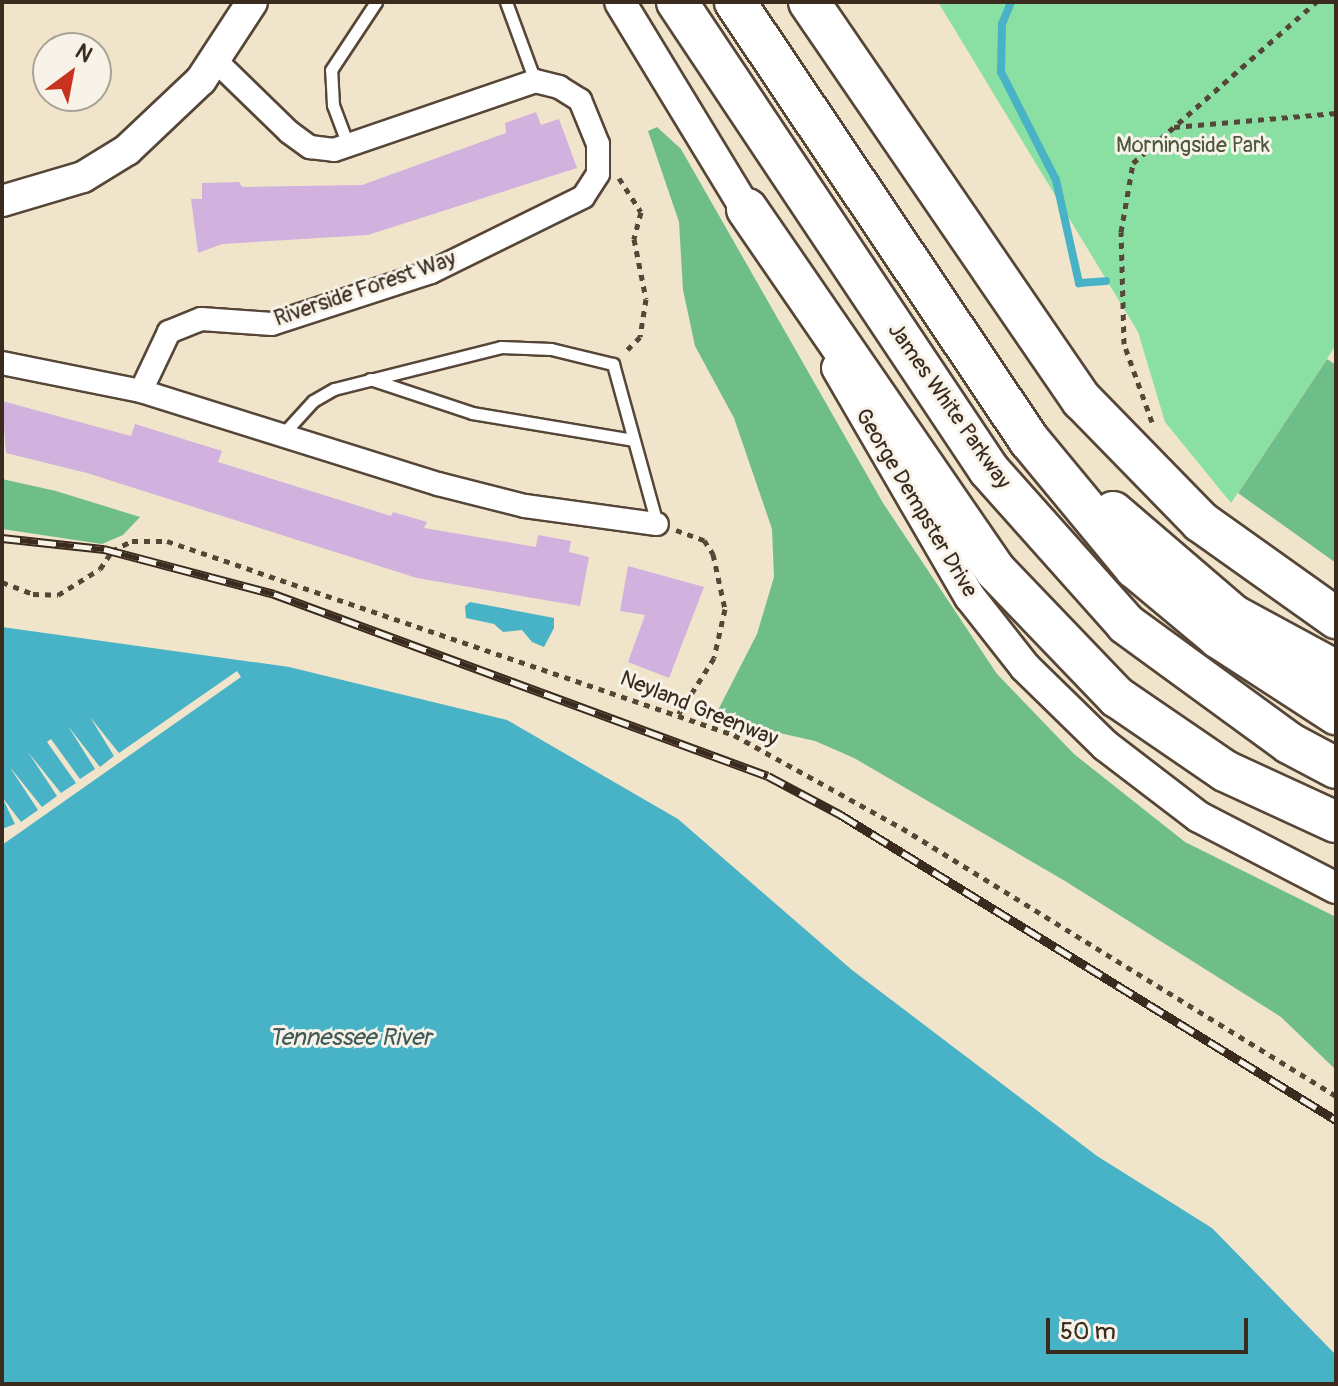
<!DOCTYPE html>
<style>
body{margin:0}
#map{position:relative;width:1338px;height:1386px;overflow:hidden;background:#f0e5cb;font-family:Pangolin,sans-serif}
div>[style]{position:absolute}
[style*='--x']{left:calc(var(--x)*1px);top:calc(var(--y)*1px);width:calc(var(--w)*1px);rotate:calc(var(--a)*1deg)}
.green>*{inset:0;background:#8ae0a3}
.forest>*{inset:0;background:#6fbe89}
.water>*{inset:0;background:#48b2c6}
.pier>*{inset:0;background:#f0e5cb}
.stream>*{height:8px;margin:-4px;padding:0 4px;transform-origin:4px;border-radius:4px;background:#48b2c6}
.building>*{inset:0;background:#d1b1dd}
.path>*{height:5px;margin-top:-2.5px;transform-origin:0;background:repeating-linear-gradient(90deg,#564638 0 6px,transparent 0 12px)}
.roads{filter:drop-shadow(2px 0 #564638) drop-shadow(-2px 0 #564638) drop-shadow(0 2px #564638) drop-shadow(0 -2px #564638)}
.lane>*{height:11px;margin:-5.5px;padding:0 5.5px;transform-origin:5.5px;border-radius:5.5px;background:#fff}
.street>*{height:22px;margin:-11px;padding:0 11px;transform-origin:11px;border-radius:11px;background:#fff}
.secondary>*{height:30px;margin:-15px;padding:0 15px;transform-origin:15px;border-radius:15px;background:#fff}
.highway>*{height:40px;margin:-20px;padding:0 20px;transform-origin:20px;border-radius:20px;background:#fff}
.rail>*{height:9px;margin-top:-4.5px;transform-origin:0;background:repeating-linear-gradient(90deg,#f7f3e8 0 18px,#3b2a1e 0 36px);box-sizing:border-box;border-block:2px solid #3b2a1e}
span{translate:-50% -50%;white-space:nowrap;text-align:center;line-height:1.15;-webkit-text-stroke:6px #f7f3e8;paint-order:stroke}
.park-label{font-size:22px;color:#4f583f}
.street-label{font-size:22px;color:#3b2a1e}
.water-label{font-size:24px;color:#405a59;font-style:italic}
.frame{position:absolute;inset:0;border:4px solid #3b2a1e;pointer-events:none}
.north{position:absolute;left:32px;top:32px;width:80px;height:80px;box-sizing:border-box;background:#f7f3e8;border:2px solid #aca397;border-radius:50%;rotate:32deg;font-size:22px;font-weight:700;line-height:32px;text-align:center;color:#3b2a1e}
.north::after{content:'';display:block;margin:auto;width:28px;height:36px;background:#c8321e;clip-path:polygon(50% 0,100% 100%,50% 72%,0 100%)}
.scale{position:absolute;left:1046px;top:1318px;width:202px;height:36px;box-sizing:border-box;border:4px solid #3b2a1e;border-top:0;padding-left:10px;font-size:24px;line-height:28px;white-space:nowrap;color:#3b2a1e;-webkit-text-stroke:6px #f7f3e8;paint-order:stroke}
</style>
<div id="map">
<div class="green">
<div style="clip-path:polygon(938px 2px,1336px 2px,1336px 345px,1231px 503px,1165px 422px,1138px 332px)"></div>
</div>
<div class="forest">
<div style="clip-path:polygon(657px 127px,681px 149px,883px 503px,997px 674px,1074px 754px,1185px 842px,1336px 917px,1336px 1070px,1281px 1017px,1065px 881px,854px 758px,815px 741px,714px 718px,757px 634px,774px 577px,772px 529px,734px 418px,695px 346px,683px 290px,679px 222px,648px 131px)"></div>
<div style="clip-path:polygon(1327px 359px,1336px 365px,1336px 563px,1238px 493px)"></div>
<div style="clip-path:polygon(2px 479px,56px 491px,140px 517px,123px 535px,102px 544px,2px 529px)"></div>
</div>
<div class="water">
<div style="clip-path:polygon(470px 602px,554px 618px,554px 628px,544px 647px,532px 642px,522px 630px,503px 632px,494px 624px,466px 618px,465px 606px)"></div>
<div style="clip-path:polygon(2px 627px,289px 667px,507px 720px,678px 819px,852px 970px,1097px 1156px,1212px 1228px,1336px 1355px,1336px 1384px,2px 1384px)"></div>
</div>
<div class="pier">
<div style="clip-path:polygon(237px 671px,241px 677px,2px 845px,2px 829px,15px 824px,2px 797px,21px 822px,38px 810px,9px 766px,42px 807px,57px 796px,28px 752px,61px 793px,76px 783px,47px 742px,51px 739px,80px 779px,95px 769px,68px 726px,100px 767px,114px 756px,90px 717px,119px 753px)"></div>
</div>
<div class="stream">
<div style="--x:1011;--y:2;--w:24;--a:112"></div>
<div style="--x:1002;--y:24;--w:48;--a:91.2"></div>
<div style="--x:1001;--y:72;--w:121;--a:63"></div>
<div style="--x:1056;--y:180;--w:106;--a:77.4"></div>
<div style="--x:1079;--y:283;--w:27;--a:-4"></div>
</div>
<div class="building">
<div style="clip-path:polygon(536px 112px,541px 125px,559px 119px,577px 168px,368px 235px,222px 244px,198px 253px,191px 199px,202px 199px,202px 183px,239px 182px,242px 187px,362px 185px,506px 133px,505px 123px)"></div>
<div style="clip-path:polygon(2px 401px,131px 436px,135px 424px,222px 451px,218px 462px,391px 516px,393px 512px,427px 522px,424px 528px,536px 547px,538px 535px,571px 541px,569px 552px,589px 557px,580px 606px,417px 578px,87px 473px,6px 453px)"></div>
<div style="clip-path:polygon(628px 566px,704px 587px,669px 678px,628px 662px,645px 615px,620px 611px)"></div>
</div>
<div class="path">
<div style="--x:1174;--y:127;--w:163;--a:-4.9"></div>
<div style="--x:619;--y:178;--w:40;--a:57.1"></div>
<div style="--x:641;--y:212;--w:28;--a:105"></div>
<div style="--x:634;--y:239;--w:61;--a:78.7"></div>
<div style="--x:646;--y:299;--w:38;--a:99"></div>
<div style="--x:640;--y:337;--w:23;--a:135"></div>
<div style="--x:1152;--y:422;--w:83;--a:-109.7"></div>
<div style="--x:1124;--y:344;--w:112;--a:-91.5"></div>
<div style="--x:1121;--y:232;--w:70;--a:-80.1"></div>
<div style="--x:1133;--y:163;--w:244;--a:-41.3"></div>
<div style="--x:676;--y:530;--w:30;--a:20"></div>
<div style="--x:704;--y:540;--w:17;--a:57"></div>
<div style="--x:713;--y:554;--w:56;--a:77.7"></div>
<div style="--x:725;--y:609;--w:50;--a:102.7"></div>
<div style="--x:714;--y:658;--w:67;--a:122.3"></div>
<div style="--x:2;--y:582;--w:33;--a:21"></div>
<div style="--x:33;--y:594;--w:25;--a:2"></div>
<div style="--x:58;--y:595;--w:49;--a:-31.8"></div>
<div style="--x:100;--y:569;--w:22;--a:-56"></div>
<div style="--x:112;--y:551;--w:22;--a:-27"></div>
<div style="--x:132;--y:541;--w:35;--a:0"></div>
<div style="--x:167;--y:541;--w:599;--a:18.89"></div>
<div style="--x:734;--y:735;--w:192;--a:29"></div>
<div style="--x:902;--y:828;--w:510;--a:31.7"></div>
</div>
<div class="roads">
<div class="lane">
<div style="--x:506;--y:2;--w:84;--a:69.8"></div>
<div style="--x:348;--y:145;--w:43;--a:-110.6"></div>
<div style="--x:333;--y:105;--w:35;--a:-93"></div>
<div style="--x:331;--y:70;--w:82;--a:-56.5"></div>
<div style="--x:370;--y:379;--w:108;--a:18.4"></div>
<div style="--x:472;--y:413;--w:163;--a:9.5"></div>
<div style="--x:282;--y:435;--w:46;--a:-47.6"></div>
<div style="--x:313;--y:401;--w:24;--a:-30"></div>
<div style="--x:334;--y:389;--w:172;--a:-14.1"></div>
<div style="--x:501;--y:347;--w:50;--a:2.3"></div>
<div style="--x:551;--y:349;--w:64;--a:13.6"></div>
<div style="--x:613;--y:364;--w:166;--a:74.6"></div>
</div>
<div class="street">
<div style="--x:216;--y:61;--w:102;--a:44.2"></div>
<div style="--x:289;--y:132;--w:26;--a:36"></div>
<div style="--x:310;--y:147;--w:24;--a:7"></div>
<div style="--x:334;--y:150;--w:213;--a:-18.9"></div>
<div style="--x:535;--y:81;--w:25;--a:14"></div>
<div style="--x:559;--y:87;--w:25;--a:32"></div>
<div style="--x:580;--y:100;--w:48;--a:67.8"></div>
<div style="--x:598;--y:144;--w:30;--a:90"></div>
<div style="--x:598;--y:174;--w:27;--a:123"></div>
<div style="--x:583;--y:197;--w:169;--a:153.7"></div>
<div style="--x:431;--y:272;--w:167;--a:161.9"></div>
<div style="--x:272;--y:324;--w:71;--a:-176"></div>
<div style="--x:201;--y:319;--w:35;--a:158"></div>
<div style="--x:169;--y:332;--w:65;--a:115.4"></div>
<div style="--x:141;--y:391;--w:311;--a:17.4"></div>
<div style="--x:438;--y:484;--w:90;--a:14.2"></div>
<div style="--x:525;--y:506;--w:133;--a:7.8"></div>
<div style="--x:2;--y:363;--w:142;--a:11.4"></div>
</div>
<div class="secondary">
<div style="--x:620;--y:2;--w:262;--a:58.7"></div>
<div style="--x:2;--y:201;--w:84;--a:-16.5"></div>
<div style="--x:83;--y:177;--w:52;--a:-31.5"></div>
<div style="--x:127;--y:150;--w:102;--a:-43.4"></div>
<div style="--x:201;--y:80;--w:93;--a:-56.8"></div>
<div style="--x:837;--y:368;--w:265;--a:59.9"></div>
<div style="--x:970;--y:597;--w:89;--a:51.8"></div>
<div style="--x:1025;--y:667;--w:113;--a:44.3"></div>
<div style="--x:1106;--y:746;--w:117;--a:37.4"></div>
<div style="--x:1199;--y:817;--w:154;--a:27.4"></div>
</div>
<div class="highway">
<div style="--x:677;--y:2;--w:562;--a:56.31"></div>
<div style="--x:989;--y:470;--w:206;--a:48.3"></div>
<div style="--x:1126;--y:624;--w:202;--a:36.1"></div>
<div style="--x:1289;--y:743;--w:53;--a:28"></div>
<div style="--x:735;--y:2;--w:528;--a:56.13"></div>
<div style="--x:1029;--y:440;--w:166;--a:50.4"></div>
<div style="--x:1135;--y:568;--w:109;--a:39.8"></div>
<div style="--x:1219;--y:638;--w:140;--a:33"></div>
<div style="--x:809;--y:2;--w:483;--a:55.6"></div>
<div style="--x:1082;--y:400;--w:170;--a:45.7"></div>
<div style="--x:1201;--y:522;--w:166;--a:35.4"></div>
<div style="--x:747;--y:209;--w:439;--a:55.5"></div>
<div style="--x:996;--y:571;--w:175;--a:46.2"></div>
<div style="--x:1117;--y:697;--w:131;--a:34.4"></div>
<div style="--x:1225;--y:771;--w:122;--a:24.7"></div>
<div style="--x:1113;--y:512;--w:158;--a:40.6"></div>
<div style="--x:1233;--y:615;--w:117;--a:28.5"></div>
</div>
</div>
<div class="rail">
<div style="--x:2;--y:538;--w:103;--a:6.2"></div>
<div style="--x:104;--y:549;--w:176;--a:14.8"></div>
<div style="--x:274;--y:594;--w:526;--a:20.22"></div>
<div style="--x:768;--y:776;--w:83;--a:28.1"></div>
<div style="--x:841;--y:815;--w:581;--a:31.64"></div>
</div>
<div class="park-label">
<span style="left:1193px;top:146px">Morningside Park</span>
</div>
<div class="street-label">
<span style="left:365px;top:289px;rotate:-19deg">Riverside Forest Way</span>
<span style="left:949px;top:406px;rotate:55deg">James White Parkway</span>
<span style="left:916px;top:503px;rotate:59deg">George Dempster Drive</span>
<span style="left:699px;top:709px;rotate:22deg">Neyland Greenway</span>
</div>
<div class="water-label">
<span style="left:350px;top:1038px">Tennessee River</span>
</div>
<div class="frame"></div>
<div class="north">N</div>
<div class="scale">50 m</div>
</div>
